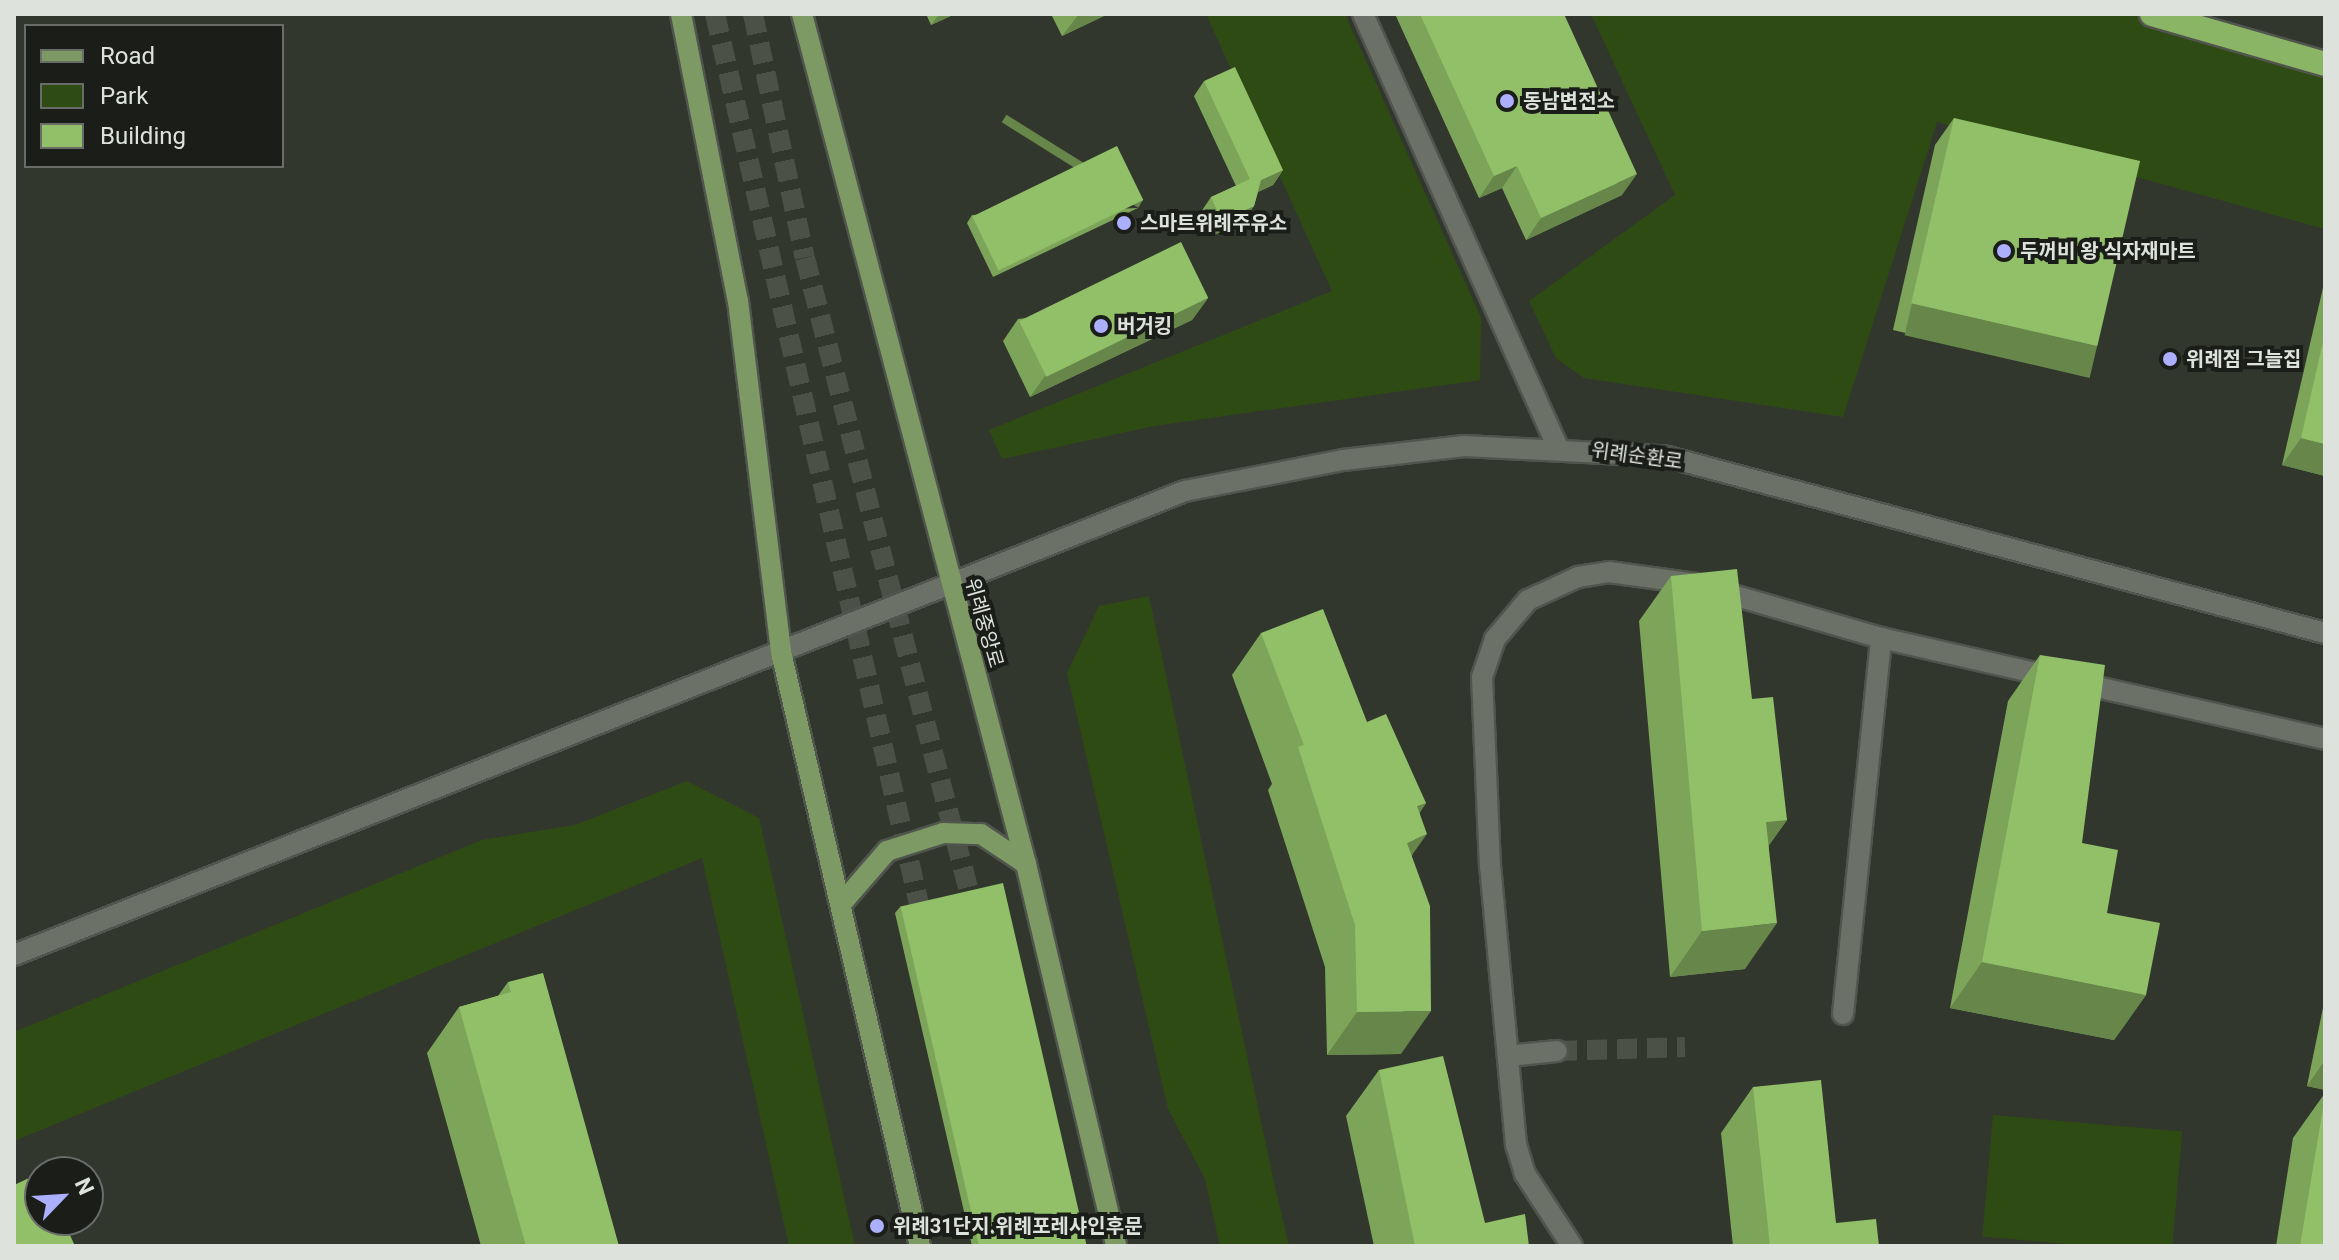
<!DOCTYPE html>
<meta charset="utf-8">
<style>
body{margin:0}
#map{position:relative;width:2339px;height:1260px;overflow:hidden;background:#32372e;font-family:Roboto,"Noto Sans KR",sans-serif}
div>[style]{position:absolute}
[style*='--x']{left:calc(var(--x)*1px);top:calc(var(--y)*1px);width:calc(var(--w)*1px);rotate:calc(var(--a)*1deg)}
.green>*{inset:0;background:#2f4b14;transform-origin:0 0}
.minor-tunnel>*{height:20px;margin-top:-10px;transform-origin:0;background:repeating-linear-gradient(90deg,#4c5148 0 20px,transparent 0 30px)}
.major-tunnel>*{height:20px;margin-top:-10px;transform-origin:0;background:repeating-linear-gradient(90deg,#4c5148 0 20px,transparent 0 30px)}
.roads{filter:drop-shadow(2px 0 #50554d) drop-shadow(-2px 0 #50554d) drop-shadow(0 2px #50554d) drop-shadow(0 -2px #50554d)}
.minor>*{height:20px;margin:-10px;padding:0 10px;transform-origin:10px;border-radius:10px;background:#6b7166}
.major>*{height:20px;margin:-10px;padding:0 10px;transform-origin:10px;border-radius:10px;background:#7d9a65}
.highway>*{height:24px;margin:-12px;padding:0 12px;transform-origin:12px;border-radius:12px;background:#89b565}
.wall>*{inset:0;background:#7da55a}
.shaded-wall>*{inset:0;background:#66864a;transform-origin:0 0}
.building>*{inset:0;background:#91c069;transform-origin:0 0}
.dots>*{width:22px;height:22px;translate:-50% -50%;box-sizing:border-box;border:4px solid #1b1d19;border-radius:50%}
span{translate:-50% -50%;white-space:nowrap;text-align:center;line-height:1.15;-webkit-text-stroke:8px #1b1d19;paint-order:stroke}
.poi-label{font-size:20px;color:#dee2dc;font-weight:700}
.left{translate:0 -50%;text-align:left}
.street-label{font-size:20px;color:#dee2dc}
.frame{position:absolute;inset:0;border:16px solid #dee2dc;pointer-events:none}
.legend{position:absolute;left:24px;top:24px;width:260px;height:144px;box-sizing:border-box;background:#1b1d19;border:2px solid #696c67;margin:0;padding:10px 14px;list-style:none;font-size:24px;color:#dee2dc}
.legend li{display:flex;align-items:center;gap:16px;height:40px}
.legend b{width:40px;border:2px solid #696c67}
.north{position:absolute;left:24px;top:1156px;width:80px;height:80px;box-sizing:border-box;background:#1b1d19;border:2px solid #696c67;border-radius:50%;rotate:65deg;font-size:22px;font-weight:700;line-height:32px;text-align:center;color:#dee2dc}
.north::after{content:'';display:block;margin:auto;width:28px;height:36px;background:#acaffb;clip-path:polygon(50% 0,100% 100%,50% 72%,0 100%)}
</style>
<div id="map">
<div class="green">
<div style="clip-path:polygon(1206px 14px,1345px 14px,1481px 318px,1480px 380px,1154px 426px,1002px 459px,989px 430px,1332px 291px)"></div>
<div style="clip-path:polygon(1591px 14px,2140px 14px,2325px 74px,2325px 229px,1937px 122px,1843px 417px,1584px 378px,1556px 358px,1529px 301px,1675px 195px)"></div>
<div style="clip-path:polygon(1149px 596px,1273px 1178px,1289px 1246px,1220px 1246px,1205px 1179px,1168px 1109px,1067px 673px,1099px 606px)"></div>
<div style="clip-path:polygon(687px 781px,759px 818px,855px 1246px,789px 1246px,702px 858px,14px 1141px,14px 1032px,482px 840px,575px 825px)"></div>
<div style="left:1993px;top:1115px;width:190px;height:122px;rotate:5deg"></div>
</div>
<div class="minor-tunnel">
<div style="--x:1557;--y:1051;--w:128;--a:-1.8"></div>
</div>
<div class="major-tunnel">
<div style="--x:715;--y:14;--w:936;--a:77.09"></div>
<div style="--x:753;--y:14;--w:249;--a:78"></div>
<div style="--x:805;--y:258;--w:679;--a:75.49"></div>
</div>
<div class="roads">
<div class="minor">
<div style="--x:1363;--y:14;--w:474;--a:65.8"></div>
<div style="--x:14;--y:955;--w:1260;--a:-21.62"></div>
<div style="--x:1185;--y:491;--w:161;--a:-11.1"></div>
<div style="--x:1343;--y:460;--w:122;--a:-6.6"></div>
<div style="--x:1464;--y:446;--w:200;--a:2.9"></div>
<div style="--x:1664;--y:456;--w:684;--a:14.99"></div>
<div style="--x:1843;--y:1014;--w:378;--a:-84.2"></div>
<div style="--x:1508;--y:1056;--w:49;--a:-5.8"></div>
<div style="--x:1572;--y:1246;--w:86;--a:-123.1"></div>
<div style="--x:1525;--y:1174;--w:30;--a:-107"></div>
<div style="--x:1516;--y:1145;--w:279;--a:-95.3"></div>
<div style="--x:1490;--y:867;--w:190;--a:-92.4"></div>
<div style="--x:1482;--y:677;--w:40;--a:-71.1"></div>
<div style="--x:1495;--y:639;--w:51;--a:-49.8"></div>
<div style="--x:1528;--y:600;--w:55;--a:-24.7"></div>
<div style="--x:1578;--y:577;--w:31;--a:-9"></div>
<div style="--x:1609;--y:572;--w:87;--a:7.9"></div>
<div style="--x:1695;--y:584;--w:194;--a:16.2"></div>
<div style="--x:1881;--y:638;--w:455;--a:12.8"></div>
</div>
<div class="major">
<div style="--x:681;--y:14;--w:293;--a:78.8"></div>
<div style="--x:738;--y:301;--w:354;--a:83"></div>
<div style="--x:781;--y:652;--w:610;--a:76.83"></div>
<div style="--x:802;--y:14;--w:879;--a:75.24"></div>
<div style="--x:1026;--y:864;--w:392;--a:76.7"></div>
<div style="--x:842;--y:903;--w:69;--a:-49.1"></div>
<div style="--x:887;--y:851;--w:59;--a:-17.8"></div>
<div style="--x:943;--y:833;--w:38;--a:2"></div>
<div style="--x:981;--y:834;--w:54;--a:33.7"></div>
</div>
<div class="highway">
<div style="--x:2152;--y:14;--w:180;--a:16.1"></div>
</div>
</div>
<div class="wall">
<div style="clip-path:polygon(926px 14px,955px 14px,931px 25px)"></div>
<div style="clip-path:polygon(1051px 14px,1108px 14px,1062px 36px)"></div>
<div style="clip-path:polygon(1395px 14px,1564px 14px,1622px 195px,1526px 240px,1502px 188px,1479px 198px)"></div>
<div style="clip-path:polygon(1204px 81px,1283px 170px,1273px 185px,1258px 192px,1254px 206px,1243px 221px,1212px 236px,1201px 212px,1211px 197px,1236px 186px,1194px 96px)"></div>
<div style="clip-path:polygon(1954px 118px,2097px 347px,2078px 374px,1893px 330px,1935px 145px)"></div>
<div style="clip-path:polygon(1138px 208px,993px 277px,967px 223px,972px 215px)"></div>
<div style="clip-path:polygon(2325px 279px,2325px 476px,2282px 465px)"></div>
<div style="clip-path:polygon(1208px 298px,1192px 320px,1030px 397px,1003px 341px,1018px 319px)"></div>
<div style="clip-path:polygon(1671px 576px,1752px 699px,1787px 820px,1769px 845px,1745px 969px,1670px 977px,1639px 621px)"></div>
<div style="clip-path:polygon(1261px 633px,1367px 722px,1426px 803px,1420px 812px,1412px 856px,1401px 1054px,1327px 1055px,1325px 967px,1268px 790px,1272px 784px,1232px 675px)"></div>
<div style="clip-path:polygon(2040px 655px,2082px 843px,2107px 913px,2146px 995px,2114px 1040px,1950px 1008px,2008px 701px)"></div>
<div style="clip-path:polygon(901px 906px,1086px 1246px,972px 1246px,895px 913px)"></div>
<div style="clip-path:polygon(508px 982px,619px 1246px,481px 1246px,427px 1053px,459px 1007px,498px 996px)"></div>
<div style="clip-path:polygon(2325px 998px,2325px 1090px,2307px 1086px)"></div>
<div style="clip-path:polygon(1379px 1070px,1485px 1223px,1529px 1246px,1374px 1246px,1346px 1116px)"></div>
<div style="clip-path:polygon(1753px 1087px,1836px 1223px,1879px 1246px,1733px 1246px,1721px 1133px)"></div>
<div style="clip-path:polygon(2325px 1093px,2325px 1246px,2276px 1246px,2293px 1138px)"></div>
</div>
<div class="shaded-wall">
<div style="clip-path:polygon(943px 14px,955px 14px,931px 25px,937px 17px)"></div>
<div style="clip-path:polygon(1079px 14px,1108px 14px,1062px 36px)"></div>
<div style="clip-path:polygon(1517px 166px,1502px 188px,1479px 198px,1494px 176px)"></div>
<div style="clip-path:polygon(1283px 170px,1273px 185px,1251px 195px,1261px 180px)"></div>
<div style="clip-path:polygon(1637px 174px,1622px 195px,1526px 240px,1541px 218px)"></div>
<div style="left:1143px;top:200px;width:9px;height:161px;rotate:122deg"></div>
<div style="clip-path:polygon(1254px 206px,1243px 221px,1212px 236px,1222px 221px)"></div>
<div style="clip-path:polygon(1208px 298px,1192px 320px,1030px 397px,1045px 376px)"></div>
<div style="left:1912px;top:303px;width:190px;height:33px;rotate:13deg"></div>
<div style="clip-path:polygon(2301px 438px,2325px 444px,2325px 476px,2282px 465px)"></div>
<div style="clip-path:polygon(1426px 803px,1396px 845px,1417px 806px)"></div>
<div style="clip-path:polygon(1787px 820px,1754px 866px,1766px 822px)"></div>
<div style="clip-path:polygon(1427px 834px,1397px 876px,1407px 843px)"></div>
<div style="clip-path:polygon(1777px 923px,1745px 969px,1670px 977px,1702px 931px)"></div>
<div style="clip-path:polygon(1982px 962px,2146px 995px,2114px 1040px,1950px 1008px)"></div>
<div style="clip-path:polygon(1431px 1011px,1401px 1054px,1327px 1055px,1357px 1012px)"></div>
<div style="clip-path:polygon(2325px 1060px,2325px 1090px,2307px 1086px)"></div>
</div>
<div class="building">
<div style="clip-path:polygon(1420px 14px,1564px 14px,1637px 174px,1541px 218px,1517px 166px,1494px 176px)"></div>
<div style="clip-path:polygon(1235px 67px,1283px 170px,1261px 180px,1254px 206px,1222px 221px,1211px 197px,1250px 179px,1204px 81px)"></div>
<div style="left:1954px;top:118px;width:191px;height:190px;rotate:13deg"></div>
<div style="left:1117px;top:146px;width:60px;height:161px;rotate:64deg"></div>
<div style="left:1181px;top:242px;width:62px;height:180px;rotate:64deg"></div>
<div style="clip-path:polygon(2325px 333px,2325px 444px,2301px 438px)"></div>
<div style="clip-path:polygon(1737px 569px,1752px 699px,1773px 697px,1787px 820px,1766px 822px,1777px 923px,1702px 931px,1671px 576px)"></div>
<div style="clip-path:polygon(1323px 609px,1367px 722px,1386px 714px,1426px 803px,1417px 806px,1427px 834px,1407px 843px,1430px 906px,1431px 1011px,1357px 1012px,1355px 925px,1298px 747px,1304px 745px,1261px 633px)"></div>
<div style="clip-path:polygon(2040px 655px,2105px 665px,2082px 843px,2118px 850px,2107px 913px,2160px 923px,2146px 995px,1982px 962px)"></div>
<div style="left:1003px;top:883px;width:372px;height:105px;rotate:77deg"></div>
<div style="clip-path:polygon(543px 973px,619px 1246px,526px 1246px,459px 1007px,511px 992px,508px 982px)"></div>
<div style="clip-path:polygon(1443px 1056px,1485px 1223px,1525px 1214px,1529px 1246px,1415px 1246px,1379px 1070px)"></div>
<div style="clip-path:polygon(1821px 1080px,1836px 1223px,1876px 1219px,1879px 1246px,1770px 1246px,1753px 1087px)"></div>
<div style="clip-path:polygon(2325px 1096px,2325px 1246px,2300px 1246px)"></div>
<div style="clip-path:polygon(40px 1173px,40px 1220px,63px 1220px,75px 1246px,14px 1246px,14px 1185px)"></div>
</div>
<div class="dots">
<div style="left:1507px;top:101px;background:#acaffb"></div>
<div style="left:1124px;top:223px;background:#acaffb"></div>
<div style="left:2004px;top:251px;background:#acaffb"></div>
<div style="left:1101px;top:326px;background:#acaffb"></div>
<div style="left:2170px;top:359px;background:#acaffb"></div>
<div style="left:877px;top:1226px;background:#acaffb"></div>
</div>
<div class="poi-label">
<span class="left" style="left:1523px;top:101px">동남변전소</span>
<span class="left" style="left:1140px;top:223px">스마트위례주유소</span>
<span class="left" style="left:2020px;top:251px">두꺼비 왕 식자재마트</span>
<span class="left" style="left:1117px;top:326px">버거킹</span>
<span class="left" style="left:2186px;top:359px">위례점 그늘집</span>
<span class="left" style="left:893px;top:1226px">위례31단지.위례포레샤인후문</span>
</div>
<div class="street-label">
<span style="left:1637px;top:456px;rotate:8deg">위례순환로</span>
<span style="left:984px;top:623px;rotate:74deg">위례중앙로</span>
</div>
<div class="frame"></div>
<ul class="legend">
<li><b style="height:10px;background:#7d9a65"></b>Road</li>
<li><b style="height:22px;background:#2f4b14"></b>Park</li>
<li><b style="height:22px;background:#91c069"></b>Building</li>
</ul>
<div class="north">N</div>
</div>
